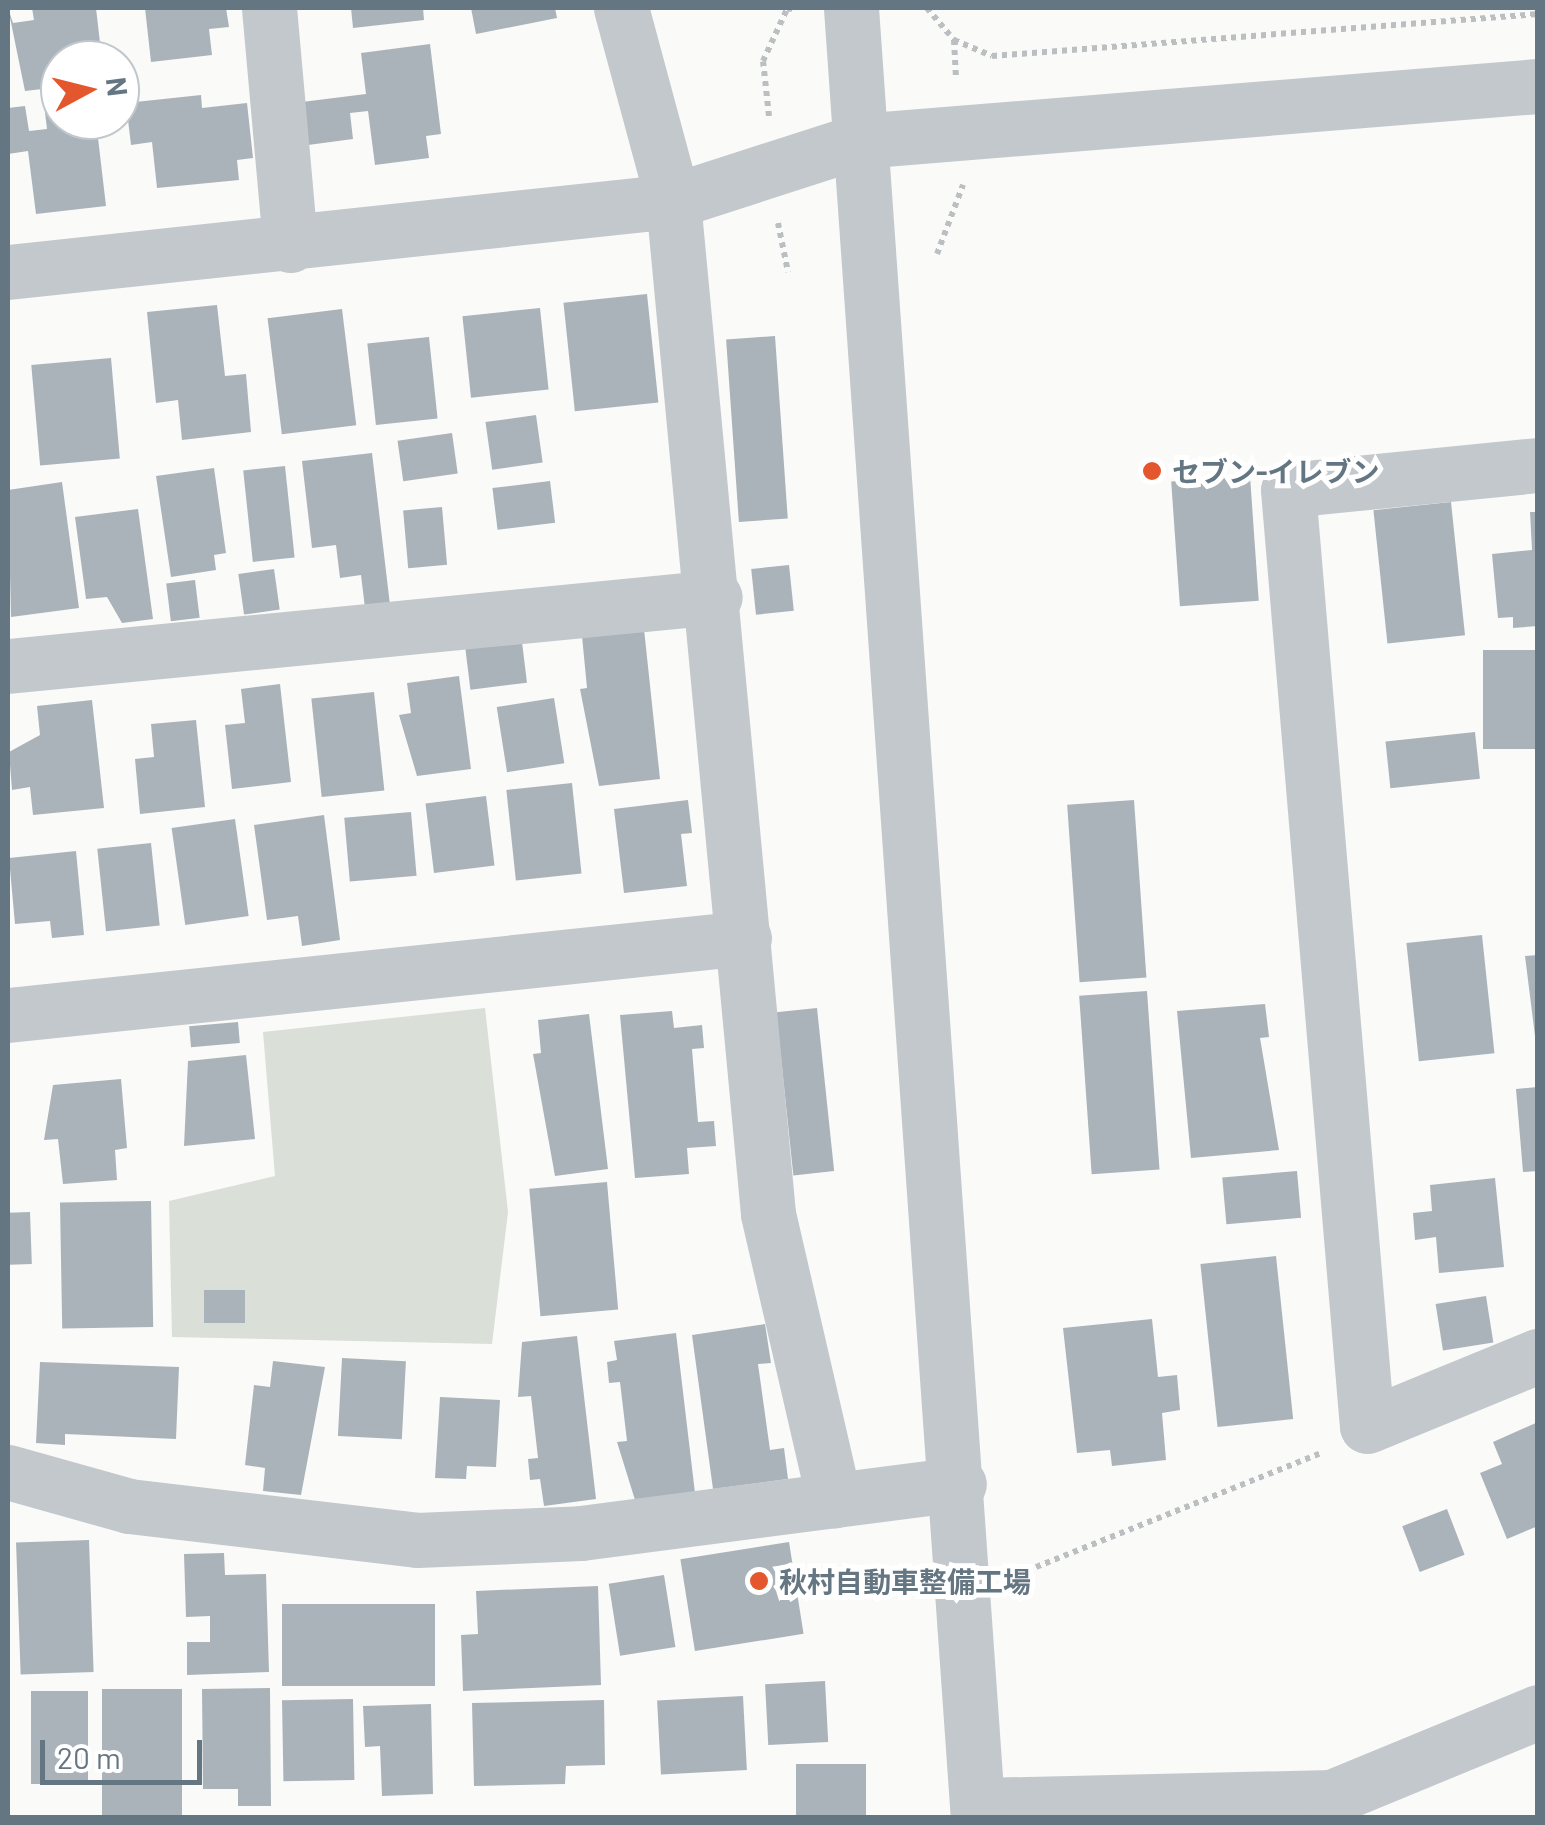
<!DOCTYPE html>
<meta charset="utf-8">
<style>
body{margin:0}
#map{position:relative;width:1545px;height:1825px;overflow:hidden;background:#fafaf8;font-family:Barlow,"Noto Sans JP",sans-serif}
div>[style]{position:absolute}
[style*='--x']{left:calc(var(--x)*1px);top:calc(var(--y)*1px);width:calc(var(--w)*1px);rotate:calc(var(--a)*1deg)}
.green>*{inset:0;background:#dadfd7}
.building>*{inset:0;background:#aab3b9;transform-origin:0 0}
.path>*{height:6px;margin-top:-3px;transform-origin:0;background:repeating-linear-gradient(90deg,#bbbfc2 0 5px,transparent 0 10px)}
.minor>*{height:55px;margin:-27.5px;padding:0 27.5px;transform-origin:27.5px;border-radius:27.5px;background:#c3c8cc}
.tertiary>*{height:55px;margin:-27.5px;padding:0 27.5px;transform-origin:27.5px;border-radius:27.5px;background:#c3c8cc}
.dots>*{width:28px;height:28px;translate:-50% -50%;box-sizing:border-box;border:5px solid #fff;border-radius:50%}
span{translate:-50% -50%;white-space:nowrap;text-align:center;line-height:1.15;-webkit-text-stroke:10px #fff;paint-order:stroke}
.poi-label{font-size:28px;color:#657683;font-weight:700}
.left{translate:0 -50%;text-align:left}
.frame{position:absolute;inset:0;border:10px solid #657683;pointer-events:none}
.north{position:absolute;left:40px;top:40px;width:100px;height:100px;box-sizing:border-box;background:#fff;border:2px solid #c1c8cd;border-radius:50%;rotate:83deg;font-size:28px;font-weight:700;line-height:40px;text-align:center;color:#657683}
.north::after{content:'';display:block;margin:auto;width:35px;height:45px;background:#e4572e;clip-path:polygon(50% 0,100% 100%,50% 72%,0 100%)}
.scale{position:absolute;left:40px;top:1740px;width:162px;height:45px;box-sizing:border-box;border:5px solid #657683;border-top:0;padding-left:12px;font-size:30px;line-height:35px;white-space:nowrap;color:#657683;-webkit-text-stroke:8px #fff;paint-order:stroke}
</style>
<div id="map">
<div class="green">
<div style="clip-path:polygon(485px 1008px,508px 1212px,492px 1344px,172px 1337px,169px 1201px,275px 1176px,263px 1032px)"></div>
</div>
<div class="building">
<div style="clip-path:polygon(8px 8px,13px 23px,34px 20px,32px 8px,96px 8px,102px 60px,60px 60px,60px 87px,25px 91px)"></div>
<div style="clip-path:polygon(145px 8px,226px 8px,229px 27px,209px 29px,212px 55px,151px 62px)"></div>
<div style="clip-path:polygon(351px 8px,423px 8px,424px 20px,353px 28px)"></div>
<div style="clip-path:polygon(471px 8px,555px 8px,557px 18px,476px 34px)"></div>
<div style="clip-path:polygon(430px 44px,441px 134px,426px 136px,429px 158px,375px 165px,368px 111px,350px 113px,353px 139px,308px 145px,302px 102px,366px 94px,361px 53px)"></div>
<div style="clip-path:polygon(201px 95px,202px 108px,247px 103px,253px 158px,237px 160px,239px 180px,157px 188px,152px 142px,131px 145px,126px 103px)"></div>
<div style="clip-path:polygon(60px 102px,60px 120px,96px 121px,106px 206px,36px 214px,28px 151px,8px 154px,8px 108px,25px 106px,29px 131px,47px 129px,44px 104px)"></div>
<div style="left:647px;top:294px;width:109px;height:84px;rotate:84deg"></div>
<div style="clip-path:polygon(217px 305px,225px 376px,246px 374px,251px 432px,182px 440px,178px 400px,156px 403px,147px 312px)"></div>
<div style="left:540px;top:308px;width:82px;height:78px;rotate:84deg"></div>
<div style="left:342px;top:309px;width:117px;height:75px;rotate:83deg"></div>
<div style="left:775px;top:336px;width:183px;height:49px;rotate:86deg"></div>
<div style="left:429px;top:337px;width:82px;height:62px;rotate:84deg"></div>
<div style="left:111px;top:358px;width:101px;height:80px;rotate:85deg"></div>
<div style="left:536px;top:415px;width:48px;height:51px;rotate:82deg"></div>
<div style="left:452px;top:433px;width:41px;height:55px;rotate:82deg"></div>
<div style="clip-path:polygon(372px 453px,390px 605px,365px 608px,361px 575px,340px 578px,336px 545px,312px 548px,302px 461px)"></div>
<div style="left:285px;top:466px;width:92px;height:42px;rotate:84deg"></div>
<div style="clip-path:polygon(214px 468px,226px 553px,214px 555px,216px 570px,171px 577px,156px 476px)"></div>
<div style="left:1250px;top:476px;width:125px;height:79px;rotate:86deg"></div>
<div style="left:550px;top:481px;width:42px;height:58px;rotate:83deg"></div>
<div style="clip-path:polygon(62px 482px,79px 608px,11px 617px,8px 490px)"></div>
<div style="left:1451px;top:502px;width:134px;height:78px;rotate:84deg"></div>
<div style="left:442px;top:507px;width:58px;height:39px;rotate:85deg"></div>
<div style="clip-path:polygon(138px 509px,153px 619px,122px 623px,107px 597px,86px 599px,75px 517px)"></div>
<div style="clip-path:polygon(1530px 512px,1538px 512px,1538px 626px,1513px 628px,1513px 617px,1498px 618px,1492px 554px,1532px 550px)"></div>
<div style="left:789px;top:565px;width:46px;height:38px;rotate:84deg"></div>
<div style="left:274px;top:569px;width:41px;height:36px;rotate:82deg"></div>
<div style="left:195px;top:580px;width:38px;height:29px;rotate:83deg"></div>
<div style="clip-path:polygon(644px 629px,660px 779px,599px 786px,580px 689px,587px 688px,582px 636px)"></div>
<div style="left:522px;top:642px;width:41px;height:57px;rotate:83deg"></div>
<div style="left:1538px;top:650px;width:99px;height:55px;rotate:90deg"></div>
<div style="clip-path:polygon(459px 676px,471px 769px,417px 776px,399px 715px,411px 713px,407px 683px)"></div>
<div style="clip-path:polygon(280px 684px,291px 782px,232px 789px,225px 725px,245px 723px,241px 689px)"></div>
<div style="left:374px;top:692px;width:99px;height:63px;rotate:84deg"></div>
<div style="left:554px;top:698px;width:66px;height:58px;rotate:81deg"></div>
<div style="clip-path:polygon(92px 700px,104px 808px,33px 815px,30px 787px,12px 790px,9px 752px,40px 735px,37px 706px)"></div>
<div style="clip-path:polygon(196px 720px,205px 807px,140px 814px,135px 759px,154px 757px,151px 724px)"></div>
<div style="left:1475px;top:732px;width:47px;height:90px;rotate:84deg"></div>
<div style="left:572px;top:783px;width:91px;height:66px;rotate:84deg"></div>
<div style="left:486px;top:796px;width:70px;height:61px;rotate:83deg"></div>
<div style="clip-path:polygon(688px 800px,692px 833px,681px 834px,687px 886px,624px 893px,614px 809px)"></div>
<div style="left:1134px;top:800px;width:178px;height:67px;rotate:86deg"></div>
<div style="left:411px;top:812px;width:64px;height:67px;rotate:85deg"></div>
<div style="clip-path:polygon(324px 815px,340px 940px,302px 946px,298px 916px,267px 920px,254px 825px)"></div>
<div style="left:235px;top:819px;width:98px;height:64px;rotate:82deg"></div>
<div style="left:151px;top:843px;width:83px;height:54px;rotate:84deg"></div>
<div style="clip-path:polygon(76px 851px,84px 935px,52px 938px,50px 921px,15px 924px,9px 858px)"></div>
<div style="left:1482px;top:935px;width:119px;height:76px;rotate:84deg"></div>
<div style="clip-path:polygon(1538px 955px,1538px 1036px,1535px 1036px,1525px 956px)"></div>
<div style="left:1147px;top:991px;width:179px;height:68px;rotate:86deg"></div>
<div style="clip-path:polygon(1265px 1004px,1269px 1037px,1260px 1038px,1279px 1150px,1191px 1158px,1177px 1011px)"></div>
<div style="left:817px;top:1008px;width:164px;height:41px;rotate:84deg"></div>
<div style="clip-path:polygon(672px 1011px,674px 1028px,702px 1025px,704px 1048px,692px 1049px,698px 1122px,714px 1121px,716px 1146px,687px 1148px,689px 1174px,635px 1178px,620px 1015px)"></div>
<div style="clip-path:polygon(589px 1014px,608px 1169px,555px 1176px,533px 1054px,541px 1053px,538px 1020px)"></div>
<div style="left:238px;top:1022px;width:21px;height:49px;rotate:85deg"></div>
<div style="clip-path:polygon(246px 1055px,255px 1139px,184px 1146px,188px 1061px)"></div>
<div style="clip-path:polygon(121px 1079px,127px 1148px,115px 1150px,117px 1180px,63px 1184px,58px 1139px,44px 1140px,53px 1085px)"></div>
<div style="clip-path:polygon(1538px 1087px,1538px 1171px,1523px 1172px,1516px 1089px)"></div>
<div style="left:1297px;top:1171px;width:47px;height:75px;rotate:85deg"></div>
<div style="clip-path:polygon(1495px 1178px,1504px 1267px,1439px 1273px,1436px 1237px,1415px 1240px,1413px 1213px,1432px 1211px,1430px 1185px)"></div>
<div style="left:607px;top:1182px;width:128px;height:78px;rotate:85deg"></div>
<div style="left:151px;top:1201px;width:126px;height:91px;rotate:89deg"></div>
<div style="left:30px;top:1212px;width:52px;height:22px;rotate:88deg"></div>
<div style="left:1276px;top:1256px;width:164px;height:76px;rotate:84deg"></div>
<div style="left:204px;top:1290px;width:41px;height:33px"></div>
<div style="left:1486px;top:1296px;width:47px;height:51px;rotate:81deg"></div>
<div style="clip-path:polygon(1152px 1319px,1158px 1377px,1177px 1375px,1180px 1410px,1162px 1413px,1166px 1460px,1112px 1466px,1110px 1450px,1077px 1453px,1063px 1328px)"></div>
<div style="clip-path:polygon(765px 1324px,771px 1363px,758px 1364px,770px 1450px,784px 1448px,788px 1479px,713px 1489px,692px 1335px)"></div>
<div style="clip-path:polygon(676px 1333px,695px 1493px,635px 1500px,617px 1442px,627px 1441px,620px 1382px,609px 1383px,607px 1362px,617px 1360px,614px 1341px)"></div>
<div style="clip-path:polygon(577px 1336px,596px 1499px,544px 1506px,540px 1479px,530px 1480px,528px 1459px,538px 1458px,531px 1396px,518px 1397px,522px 1342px)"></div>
<div style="left:342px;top:1358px;width:64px;height:78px;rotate:3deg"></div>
<div style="clip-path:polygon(273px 1361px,325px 1367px,301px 1495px,263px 1491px,265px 1468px,245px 1465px,254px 1385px,270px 1387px)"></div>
<div style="clip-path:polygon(40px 1362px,179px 1367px,176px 1439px,65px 1434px,65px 1445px,36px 1443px)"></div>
<div style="clip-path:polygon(440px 1397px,500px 1400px,496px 1467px,467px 1466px,466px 1479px,435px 1478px)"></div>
<div style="clip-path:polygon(1538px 1422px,1538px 1526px,1507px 1539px,1480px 1473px,1502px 1464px,1493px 1442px)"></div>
<div style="left:1447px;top:1509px;width:49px;height:48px;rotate:69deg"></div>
<div style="left:89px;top:1540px;width:132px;height:73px;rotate:88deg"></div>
<div style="left:789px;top:1542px;width:93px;height:110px;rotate:81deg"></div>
<div style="clip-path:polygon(224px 1553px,225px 1575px,266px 1574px,269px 1672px,187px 1675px,187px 1642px,210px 1642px,210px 1616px,186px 1617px,184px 1554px)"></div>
<div style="left:664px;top:1575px;width:73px;height:56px;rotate:81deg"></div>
<div style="clip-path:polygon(598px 1586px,601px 1685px,463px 1691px,461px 1635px,478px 1634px,476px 1591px)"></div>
<div style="left:435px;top:1604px;width:82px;height:153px;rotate:90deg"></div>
<div style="left:825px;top:1681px;width:61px;height:60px;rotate:87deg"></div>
<div style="clip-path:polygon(270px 1688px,271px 1806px,238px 1806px,238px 1789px,203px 1789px,202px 1689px)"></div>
<div style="left:182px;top:1689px;width:129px;height:80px;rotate:90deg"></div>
<div style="left:31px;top:1691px;width:57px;height:93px"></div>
<div style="left:743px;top:1696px;width:74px;height:86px;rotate:87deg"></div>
<div style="left:353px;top:1699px;width:81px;height:71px;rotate:89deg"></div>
<div style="clip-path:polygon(604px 1700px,605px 1765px,566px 1766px,565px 1784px,474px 1786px,472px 1703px)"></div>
<div style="clip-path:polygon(431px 1704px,433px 1794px,382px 1796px,380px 1746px,365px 1747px,363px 1706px)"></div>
<div style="left:796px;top:1764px;width:70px;height:54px"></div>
</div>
<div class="path">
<div style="--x:927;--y:8;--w:42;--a:49.8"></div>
<div style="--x:954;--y:40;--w:38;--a:87"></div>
<div style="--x:954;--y:40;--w:41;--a:22.8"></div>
<div style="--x:992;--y:56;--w:548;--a:-4.4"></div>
<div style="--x:769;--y:116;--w:55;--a:-96.2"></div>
<div style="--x:763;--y:61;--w:57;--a:-65.2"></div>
<div style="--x:787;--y:9;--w:10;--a:-6"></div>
<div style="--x:778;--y:223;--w:50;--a:78.5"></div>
<div style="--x:937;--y:254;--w:74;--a:-69.4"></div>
<div style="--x:1036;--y:1567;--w:309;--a:-21.8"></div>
</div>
<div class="minor">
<div style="--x:269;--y:8;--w:238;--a:84.9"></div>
<div style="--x:621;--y:8;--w:200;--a:74.9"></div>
<div style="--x:673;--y:201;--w:1017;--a:84.64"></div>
<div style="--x:768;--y:1214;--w:294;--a:77"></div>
<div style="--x:1538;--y:465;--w:251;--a:174.3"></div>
<div style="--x:1288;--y:490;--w:939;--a:85.18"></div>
<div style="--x:1367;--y:1426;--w:185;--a:-22.3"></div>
<div style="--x:8;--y:666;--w:710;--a:-5.57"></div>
<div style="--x:8;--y:1015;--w:740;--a:-5.97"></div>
<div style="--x:8;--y:1472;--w:126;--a:15.7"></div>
<div style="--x:129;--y:1506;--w:290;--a:6.7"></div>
<div style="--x:417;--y:1540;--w:164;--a:-2.4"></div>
<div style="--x:581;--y:1533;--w:381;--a:-7.4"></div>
<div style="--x:978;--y:1805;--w:354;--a:-1.3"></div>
<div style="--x:1332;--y:1797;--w:223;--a:-22.4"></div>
</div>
<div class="tertiary">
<div style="--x:851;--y:8;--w:1814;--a:85.99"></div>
<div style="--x:8;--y:272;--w:669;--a:-6.09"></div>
<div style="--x:673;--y:201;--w:195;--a:-17.9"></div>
<div style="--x:859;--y:141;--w:681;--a:-4.63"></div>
</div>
<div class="dots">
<div style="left:1152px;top:471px;background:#e4572e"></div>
<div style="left:759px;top:1581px;background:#e4572e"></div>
</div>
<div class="poi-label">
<span class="left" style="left:1172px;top:471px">セブン-イレブン</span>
<span class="left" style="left:779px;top:1581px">秋村自動車整備工場</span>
</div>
<div class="frame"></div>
<div class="north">N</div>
<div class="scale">20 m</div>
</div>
